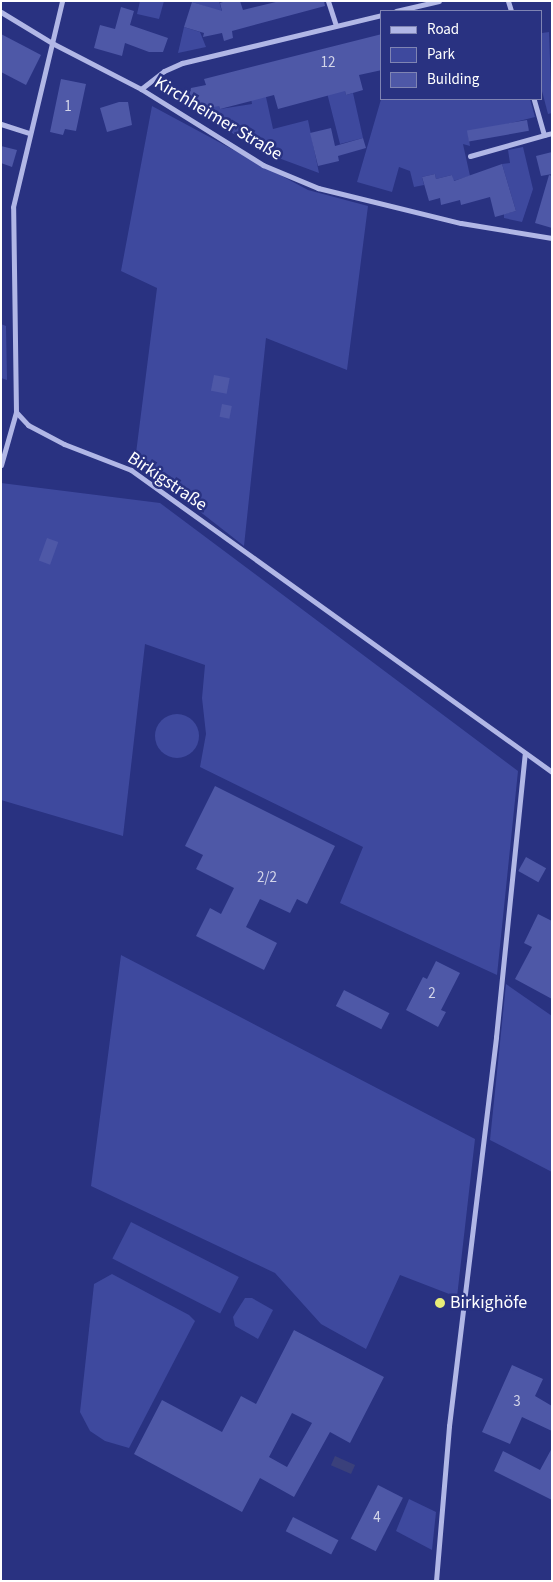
<!DOCTYPE html>
<meta charset="utf-8">
<style>
body{margin:0}
#map{position:relative;width:553px;height:1582px;overflow:hidden;background:#293281;font-family:"Source Sans 3",sans-serif}
div>[style]{position:absolute}
[style*='--x']{left:calc(var(--x)*1px);top:calc(var(--y)*1px);width:calc(var(--w)*1px);rotate:calc(var(--a)*1deg)}
.green>*{inset:0;background:#3e499e;transform-origin:0 0}
.round{border-radius:50%}
.water>*{inset:0;background:#3a407b;transform-origin:0 0}
.building>*{inset:0;background:#4e58a7;transform-origin:0 0}
.street>*{height:5px;margin:-2.5px;padding:0 2.5px;transform-origin:2.5px;border-radius:2.5px;background:#b1b7e6}
.dots>*{width:14px;height:14px;translate:-50% -50%;box-sizing:border-box;border:2px solid #293281;border-radius:50%}
span{translate:-50% -50%;white-space:nowrap;text-align:center;line-height:1.15;-webkit-text-stroke:5px #293281;paint-order:stroke}
.number-label{font-size:15px;color:#d3d5e9}
.number-label span{-webkit-text-stroke-width:0}
.street-label{font-size:18px;color:#fff}
.poi-label{font-size:18px;color:#fff}
.left{translate:0 -50%;text-align:left}
.frame{position:absolute;inset:0;border:2px solid #fff;pointer-events:none}
.legend{position:absolute;left:380px;top:10px;width:162px;height:90px;box-sizing:border-box;background:#293281;border:1px solid #7f84b3;margin:0;padding:6px 9px;list-style:none;font-size:15px;color:#fff}
.legend li{display:flex;align-items:center;gap:10px;height:25px}
.legend b{width:25px;border:1px solid #7f84b3}
</style>
<div id="map">
<div class="green">
<div style="clip-path:polygon(140px 1px,164px 1px,159px 19px,137px 14px)"></div>
<div style="clip-path:polygon(189px 1px,219px 1px,224px 19px,207px 7px)"></div>
<div style="clip-path:polygon(184px 27px,200px 32px,206px 47px,178px 53px)"></div>
<div style="clip-path:polygon(549px 32px,552px 113px,548px 114px,542px 91px,542px 33px)"></div>
<div style="clip-path:polygon(342px 80px,346px 95px,353px 93px,363px 138px,340px 144px,325px 85px)"></div>
<div style="clip-path:polygon(250px 92px,266px 97px,273px 129px,308px 120px,319px 173px,265px 153px,199px 113px,198px 110px,208px 108px,216px 95px,220px 109px,252px 104px)"></div>
<div style="clip-path:polygon(382px 96px,530px 99px,535px 117px,468px 134px,470px 146px,463px 144px,470px 176px,453px 181px,452px 175px,436px 179px,435px 174px,422px 177px,424px 185px,414px 187px,410px 171px,399px 167px,392px 192px,357px 182px)"></div>
<div style="clip-path:polygon(152px 106px,308px 190px,368px 206px,347px 370px,266px 338px,244px 546px,135px 461px,157px 288px,121px 271px)"></div>
<div style="clip-path:polygon(523px 147px,533px 189px,522px 222px,504px 218px,504px 214px,516px 211px,502px 164px,510px 163px,508px 150px)"></div>
<div style="clip-path:polygon(1px 324px,6px 326px,7px 380px,1px 378px)"></div>
<div style="clip-path:polygon(1px 483px,160px 503px,518px 771px,497px 975px,340px 903px,363px 847px,200px 767px,206px 734px,202px 698px,205px 665px,145px 644px,123px 836px,1px 800px)"></div>
<div class="round" style="left:155px;top:714px;width:44px;height:44px"></div>
<div style="clip-path:polygon(121px 955px,475px 1139px,457px 1297px,400px 1275px,366px 1349px,321px 1324px,275px 1273px,91px 1186px)"></div>
<div style="clip-path:polygon(506px 984px,552px 1016px,552px 1172px,490px 1140px)"></div>
<div style="left:131px;top:1222px;width:121px;height:41px;rotate:27deg"></div>
<div style="clip-path:polygon(112px 1274px,189px 1315px,195px 1321px,129px 1448px,105px 1441px,90px 1431px,80px 1412px,94px 1284px)"></div>
<div style="clip-path:polygon(245px 1298px,252px 1298px,273px 1310px,258px 1339px,235px 1326px,233px 1317px)"></div>
<div style="clip-path:polygon(409px 1499px,436px 1512px,432px 1550px,396px 1531px)"></div>
</div>
<div class="water">
<div style="left:335px;top:1456px;width:22px;height:10px;rotate:24deg"></div>
</div>
<div class="building">
<div style="clip-path:polygon(226px 1px,240px 1px,243px 10px,280px 1px,324px 1px,325px 6px,232px 31px,233px 38px,224px 41px,222px 33px,203px 37px,204px 33px,184px 27px,192px 2px,222px 11px,220px 3px)"></div>
<div style="clip-path:polygon(121px 7px,134px 11px,130px 25px,168px 38px,163px 52px,149px 52px,125px 43px,122px 56px,94px 48px,100px 25px,115px 29px)"></div>
<div style="clip-path:polygon(1px 34px,41px 55px,26px 85px,1px 72px)"></div>
<div style="clip-path:polygon(382px 34px,382px 70px,359px 75px,363px 90px,346px 95px,345px 91px,278px 109px,274px 95px,220px 109px,219px 106px,198px 110px,197px 107px,192px 109px,191px 100px,188px 101px,191px 88px,206px 85px,204px 79px)"></div>
<div style="clip-path:polygon(61px 79px,86px 84px,76px 131px,65px 129px,63px 135px,50px 132px)"></div>
<div style="clip-path:polygon(119px 102px,128px 102px,132px 125px,107px 132px,100px 108px)"></div>
<div style="left:527px;top:120px;width:11px;height:61px;rotate:80deg"></div>
<div style="clip-path:polygon(331px 128px,335px 146px,363px 138px,366px 148px,338px 156px,339px 161px,318px 166px,310px 133px)"></div>
<div style="clip-path:polygon(1px 146px,17px 150px,12px 167px,1px 163px)"></div>
<div style="clip-path:polygon(552px 152px,552px 174px,541px 176px,536px 156px)"></div>
<div style="clip-path:polygon(502px 164px,516px 211px,495px 217px,490px 197px,461px 205px,460px 200px,441px 205px,440px 198px,429px 201px,422px 177px,435px 174px,436px 179px,452px 175px,454px 181px)"></div>
<div style="clip-path:polygon(549px 175px,552px 176px,552px 228px,535px 223px)"></div>
<div style="left:214px;top:375px;width:16px;height:16px;rotate:11deg"></div>
<div style="left:222px;top:404px;width:10px;height:13px;rotate:11deg"></div>
<div style="left:47px;top:538px;width:12px;height:24px;rotate:20deg"></div>
<div style="clip-path:polygon(215px 786px,335px 846px,307px 904px,297px 899px,290px 913px,260px 899px,246px 927px,277px 943px,264px 970px,196px 936px,210px 908px,221px 914px,234px 888px,196px 869px,203px 855px,185px 846px)"></div>
<div style="left:526px;top:857px;width:23px;height:16px;rotate:29deg"></div>
<div style="clip-path:polygon(538px 914px,552px 921px,552px 999px,515px 979px,532px 947px,524px 943px)"></div>
<div style="clip-path:polygon(436px 961px,460px 973px,441px 1010px,446px 1012px,438px 1027px,406px 1010px,423px 977px,427px 979px)"></div>
<div style="left:344px;top:990px;width:51px;height:18px;rotate:27deg"></div>
<div style="clip-path:polygon(evenodd,294px 1330px,384px 1377px,350px 1443px,330px 1432px,294px 1497px,260px 1478px,242px 1512px,134px 1454px,162px 1400px,222px 1432px,241px 1396px,256px 1404px,294px 1330px,292px 1413px,312px 1423px,287px 1467px,269px 1457px,292px 1413px)"></div>
<div style="clip-path:polygon(512px 1365px,543px 1379px,535px 1396px,552px 1406px,552px 1431px,522px 1417px,510px 1444px,482px 1432px)"></div>
<div style="clip-path:polygon(552px 1448px,552px 1500px,494px 1471px,503px 1451px,540px 1470px)"></div>
<div style="left:378px;top:1485px;width:28px;height:60px;rotate:27deg"></div>
<div style="left:293px;top:1517px;width:51px;height:16px;rotate:27deg"></div>
</div>
<div class="street">
<div style="--x:328;--y:1;--w:25;--a:72"></div>
<div style="--x:508;--y:1;--w:10;--a:73"></div>
<div style="--x:396;--y:11;--w:44;--a:-13.1"></div>
<div style="--x:1;--y:12;--w:60;--a:31.3"></div>
<div style="--x:52;--y:43;--w:100;--a:27.3"></div>
<div style="--x:141;--y:89;--w:144;--a:31.9"></div>
<div style="--x:263;--y:165;--w:60;--a:22.7"></div>
<div style="--x:318;--y:188;--w:147;--a:13.8"></div>
<div style="--x:461;--y:223;--w:92;--a:9.4"></div>
<div style="--x:141;--y:89;--w:29;--a:-38"></div>
<div style="--x:164;--y:71;--w:20;--a:-24"></div>
<div style="--x:182;--y:63;--w:206;--a:-13.5"></div>
<div style="--x:1;--y:124;--w:29;--a:18"></div>
<div style="--x:544;--y:135;--w:8;--a:-14"></div>
<div style="--x:470;--y:156;--w:77;--a:-15.8"></div>
<div style="--x:544;--y:135;--w:37;--a:-106"></div>
<div style="--x:16;--y:412;--w:18;--a:47"></div>
<div style="--x:28;--y:425;--w:41;--a:27.8"></div>
<div style="--x:64;--y:444;--w:72;--a:21.2"></div>
<div style="--x:131;--y:470;--w:518;--a:35.65"></div>
<div style="--x:1;--y:465;--w:55;--a:-74.2"></div>
<div style="--x:16;--y:412;--w:205;--a:-90.8"></div>
<div style="--x:13;--y:207;--w:212;--a:-76.6"></div>
<div style="--x:436;--y:1581;--w:156;--a:-85.2"></div>
<div style="--x:449;--y:1426;--w:392;--a:-83.1"></div>
<div style="--x:496;--y:1037;--w:285;--a:-84.2"></div>
</div>
<div class="dots">
<div style="left:440px;top:1303px;background:#e8ed78"></div>
</div>
<div class="number-label">
<span style="left:328px;top:63px">12</span>
<span style="left:68px;top:107px">1</span>
<span style="left:267px;top:878px">2/2</span>
<span style="left:432px;top:994px">2</span>
<span style="left:517px;top:1402px">3</span>
<span style="left:377px;top:1518px">4</span>
</div>
<div class="street-label">
<span style="left:218px;top:119px;rotate:31deg">Kirchheimer Straße</span>
<span style="left:167px;top:482px;rotate:34deg">Birkigstraße</span>
</div>
<div class="poi-label">
<span class="left" style="left:450px;top:1303px">Birkighöfe</span>
</div>
<div class="frame"></div>
<ul class="legend">
<li><b style="height:6px;background:#b1b7e6"></b>Road</li>
<li><b style="height:14px;background:#3e499e"></b>Park</li>
<li><b style="height:14px;background:#4e58a7"></b>Building</li>
</ul>
</div>
